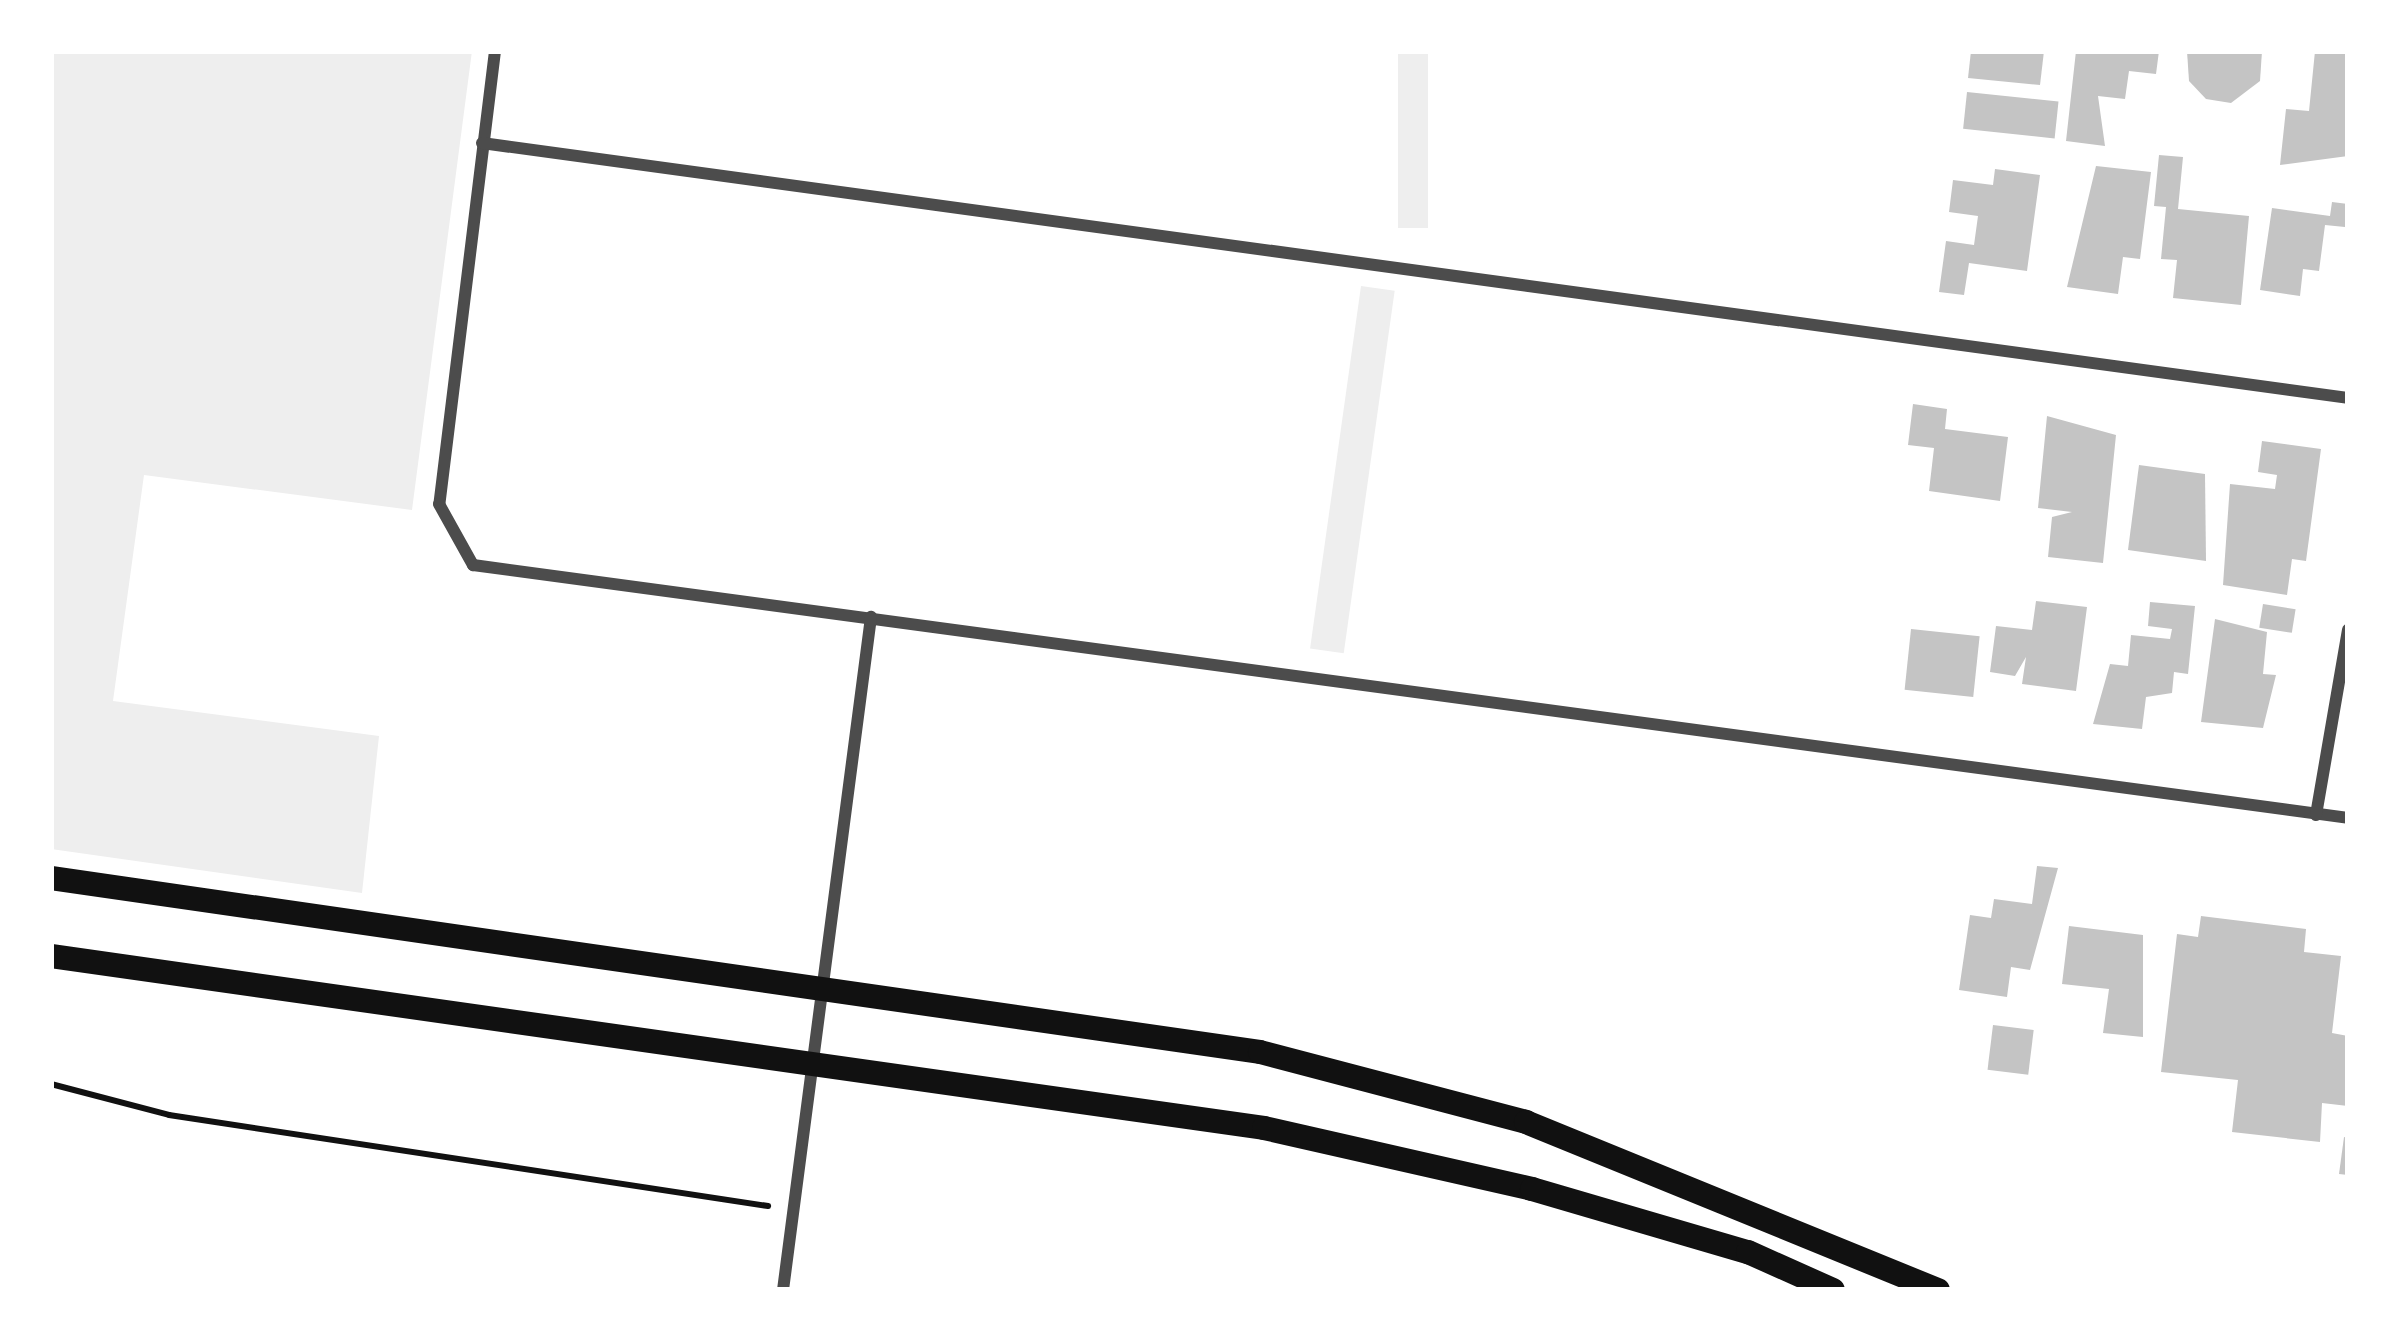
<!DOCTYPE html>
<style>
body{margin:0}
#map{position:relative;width:2399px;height:1341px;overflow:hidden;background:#fff;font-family:Overpass,sans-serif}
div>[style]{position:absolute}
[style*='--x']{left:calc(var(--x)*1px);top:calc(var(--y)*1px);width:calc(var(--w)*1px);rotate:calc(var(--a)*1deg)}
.green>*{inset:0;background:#eee;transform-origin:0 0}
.building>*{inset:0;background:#c4c4c4;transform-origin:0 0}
.path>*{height:6px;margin:-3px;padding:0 3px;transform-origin:3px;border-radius:3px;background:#111}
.minor>*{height:12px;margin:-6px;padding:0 6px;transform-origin:6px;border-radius:6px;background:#4c4c4c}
.secondary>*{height:24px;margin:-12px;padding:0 12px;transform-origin:12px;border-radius:12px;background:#111}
span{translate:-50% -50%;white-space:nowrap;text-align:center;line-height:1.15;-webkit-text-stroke:10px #fff;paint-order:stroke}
.frame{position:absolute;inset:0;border:54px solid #fff;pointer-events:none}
</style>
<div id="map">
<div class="green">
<div style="clip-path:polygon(51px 51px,472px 51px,412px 510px,144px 475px,113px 701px,379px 736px,362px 893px,51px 849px)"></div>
<div style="left:1398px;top:51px;width:30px;height:177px"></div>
<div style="left:1361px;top:286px;width:34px;height:366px;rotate:8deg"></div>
</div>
<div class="building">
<div style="clip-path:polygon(1971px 51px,2044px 51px,2040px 85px,1968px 78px)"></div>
<div style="clip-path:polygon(2076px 51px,2159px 51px,2156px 74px,2129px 71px,2125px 99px,2098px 96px,2105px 146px,2066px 141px)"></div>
<div style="clip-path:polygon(2187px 51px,2262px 51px,2260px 81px,2231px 103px,2206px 99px,2189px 81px)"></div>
<div style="clip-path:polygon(2315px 51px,2348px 51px,2348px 156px,2280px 165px,2286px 109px,2309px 111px)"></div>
<div style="left:1967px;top:92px;width:92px;height:37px;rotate:6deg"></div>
<div style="clip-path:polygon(2159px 155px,2183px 157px,2178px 209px,2249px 216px,2241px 305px,2173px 298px,2177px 260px,2161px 259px,2166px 207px,2154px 206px)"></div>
<div style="clip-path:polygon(2096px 166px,2151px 172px,2140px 259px,2123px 257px,2118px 294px,2067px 287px)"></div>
<div style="clip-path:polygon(1995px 169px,2040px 175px,2027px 271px,1969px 263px,1964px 295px,1939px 292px,1946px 241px,1974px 245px,1978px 216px,1949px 212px,1953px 180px,1993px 185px)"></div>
<div style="clip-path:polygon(2332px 202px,2348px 204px,2345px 227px,2325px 225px,2319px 271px,2303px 269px,2300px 296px,2260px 290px,2272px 208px,2330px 216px)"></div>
<div style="clip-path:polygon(1913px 404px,1947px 409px,1945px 429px,2008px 437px,2000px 501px,1929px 491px,1934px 448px,1908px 445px)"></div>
<div style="clip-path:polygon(2047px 416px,2116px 435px,2103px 563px,2048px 557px,2052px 517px,2072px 512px,2038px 508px)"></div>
<div style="clip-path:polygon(2262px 441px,2321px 449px,2306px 561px,2292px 559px,2287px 595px,2223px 585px,2230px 484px,2275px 489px,2277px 475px,2258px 472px)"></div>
<div style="clip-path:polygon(2139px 465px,2205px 474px,2206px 561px,2128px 550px)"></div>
<div style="clip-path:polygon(2036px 601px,2087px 607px,2076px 691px,2022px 684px,2026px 657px,2015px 676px,1990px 672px,1996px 626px,2032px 630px)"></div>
<div style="clip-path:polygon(2150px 602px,2195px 606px,2188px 674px,2174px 672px,2172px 693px,2146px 697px,2142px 729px,2093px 724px,2110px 664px,2128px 666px,2131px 635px,2170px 639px,2172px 629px,2148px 626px)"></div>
<div style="left:2263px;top:604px;width:33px;height:24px;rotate:9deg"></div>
<div style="clip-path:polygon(2215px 619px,2267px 632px,2263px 674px,2276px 675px,2263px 728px,2201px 722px)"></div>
<div style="left:1911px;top:629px;width:69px;height:61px;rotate:6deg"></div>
<div style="clip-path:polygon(2037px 866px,2058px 868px,2030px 970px,2011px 967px,2007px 997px,1959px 990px,1970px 915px,1991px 918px,1994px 899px,2032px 904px)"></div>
<div style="clip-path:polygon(2201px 916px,2306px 929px,2304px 952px,2341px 956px,2332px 1033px,2348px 1036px,2348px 1106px,2322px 1103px,2320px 1142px,2232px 1132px,2238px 1080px,2161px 1072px,2177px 934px,2198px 937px)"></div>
<div style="clip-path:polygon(2069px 926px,2143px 935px,2143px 1037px,2103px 1033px,2109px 989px,2062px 984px)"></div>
<div style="left:1993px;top:1025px;width:41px;height:45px;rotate:7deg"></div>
<div style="clip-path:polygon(2344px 1137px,2348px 1138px,2348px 1175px,2339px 1174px)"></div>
</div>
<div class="path">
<div style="--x:51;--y:1084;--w:122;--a:14.7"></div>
<div style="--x:169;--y:1115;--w:606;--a:8.64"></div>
</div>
<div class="minor">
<div style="--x:495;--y:51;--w:456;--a:97"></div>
<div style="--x:439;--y:504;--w:70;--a:60.9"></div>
<div style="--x:473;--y:565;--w:1892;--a:7.68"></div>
<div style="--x:482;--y:143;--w:1883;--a:7.78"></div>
<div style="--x:2316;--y:815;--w:188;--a:-80.2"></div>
<div style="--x:783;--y:1290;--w:679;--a:-82.55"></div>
</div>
<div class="secondary">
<div style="--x:51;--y:878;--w:1221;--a:8.19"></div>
<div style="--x:1260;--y:1052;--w:275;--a:14.7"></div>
<div style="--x:1526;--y:1122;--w:445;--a:22.2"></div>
<div style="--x:51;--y:956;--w:1225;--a:8.07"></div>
<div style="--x:1264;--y:1128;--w:275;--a:12.8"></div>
<div style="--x:1532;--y:1189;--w:225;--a:16.3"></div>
<div style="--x:1748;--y:1252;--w:93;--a:24.1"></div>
</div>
<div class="frame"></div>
</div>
